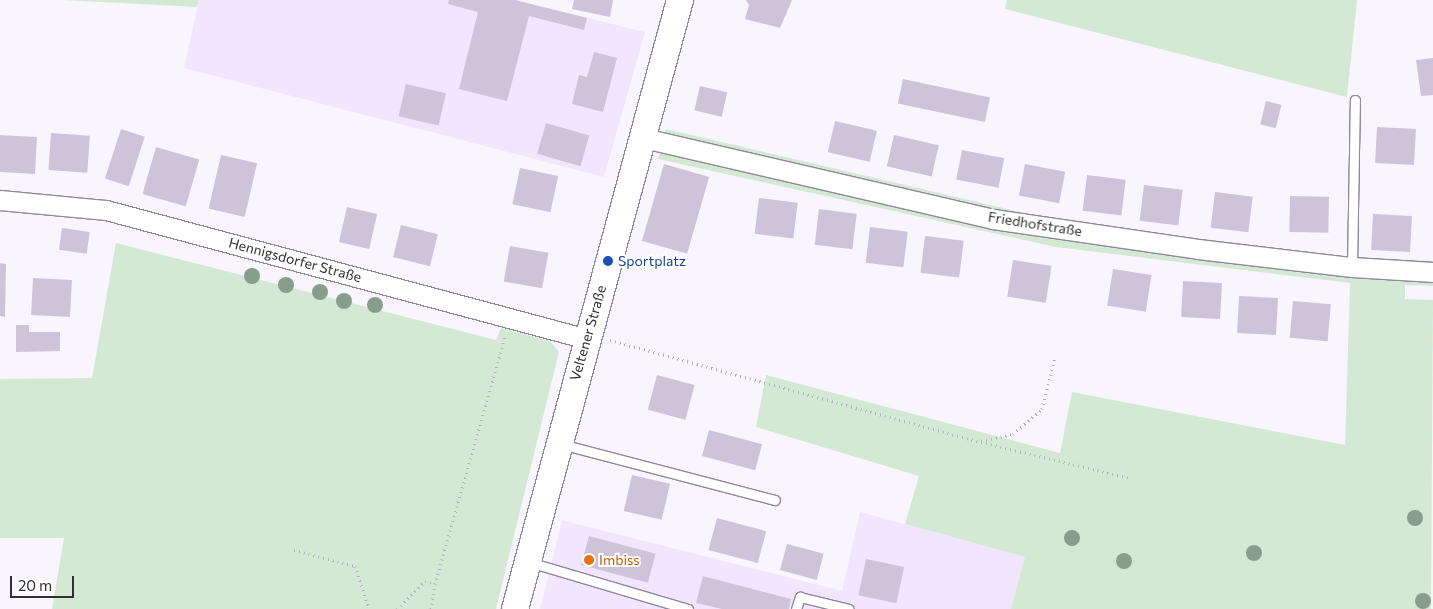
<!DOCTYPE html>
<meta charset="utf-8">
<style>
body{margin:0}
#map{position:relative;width:1433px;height:609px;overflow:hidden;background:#f9f5fe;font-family:Commissioner,sans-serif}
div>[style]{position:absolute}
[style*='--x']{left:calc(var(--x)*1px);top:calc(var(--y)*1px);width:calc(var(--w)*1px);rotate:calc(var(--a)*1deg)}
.built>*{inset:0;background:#f1e6fd}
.green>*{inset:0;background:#d4e9d3}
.building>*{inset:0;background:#cdc4da;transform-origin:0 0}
.path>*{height:3px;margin-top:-1.5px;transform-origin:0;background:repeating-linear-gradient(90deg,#b4b0b9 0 1px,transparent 0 5px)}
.roads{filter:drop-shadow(1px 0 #90879b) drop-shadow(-1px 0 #90879b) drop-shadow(0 1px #90879b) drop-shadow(0 -1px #90879b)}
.service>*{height:9px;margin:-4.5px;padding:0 4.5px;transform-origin:4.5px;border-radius:4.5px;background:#fff}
.minor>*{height:19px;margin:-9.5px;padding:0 9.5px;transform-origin:9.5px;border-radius:9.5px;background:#fff}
.secondary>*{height:26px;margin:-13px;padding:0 13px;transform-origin:13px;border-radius:13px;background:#fff}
.trees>*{width:16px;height:16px;margin:-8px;border-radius:50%;background:#899d8c}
.dots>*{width:14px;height:14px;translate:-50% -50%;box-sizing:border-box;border:2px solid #fff;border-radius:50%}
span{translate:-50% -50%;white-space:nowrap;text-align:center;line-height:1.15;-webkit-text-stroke:4px #fff;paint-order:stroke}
.street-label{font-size:14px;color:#322e37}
.transit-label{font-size:14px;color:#164399}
.left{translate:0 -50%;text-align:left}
.food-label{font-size:14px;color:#c56008}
.scale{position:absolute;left:10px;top:576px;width:64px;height:22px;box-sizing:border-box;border:2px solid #322e37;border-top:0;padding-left:6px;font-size:15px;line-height:18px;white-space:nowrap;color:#322e37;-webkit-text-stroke:4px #fff;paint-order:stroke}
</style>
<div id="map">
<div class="built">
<div style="clip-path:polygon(199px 0,515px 0,645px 32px,604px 177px,184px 68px)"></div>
<div style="clip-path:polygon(860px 512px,1026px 557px,1011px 609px,540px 609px,562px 520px,842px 591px)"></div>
</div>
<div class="green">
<div style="clip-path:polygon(63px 0,199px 0,197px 7px)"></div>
<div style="clip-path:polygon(1007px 0,1357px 0,1347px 97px,1005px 9px)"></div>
<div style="clip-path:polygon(666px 129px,1059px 221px,1341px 256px,1433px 261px,1433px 286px,1405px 285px,1405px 299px,1433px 300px,1431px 609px,1011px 609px,1025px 557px,905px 524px,919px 476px,756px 427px,766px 375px,1060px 453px,1072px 392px,1345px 445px,1350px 283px,1056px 247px,658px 159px)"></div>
<div style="clip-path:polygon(116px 243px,496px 340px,501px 328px,550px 341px,559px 352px,496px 609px,52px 609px,64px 538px,0 538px,0 379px,92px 378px)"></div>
</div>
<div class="building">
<div style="clip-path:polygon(449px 0,515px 0,587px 18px,584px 30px,529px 16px,507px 101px,459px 89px,478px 12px,448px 4px)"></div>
<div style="clip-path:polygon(574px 0,613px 0,610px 17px,572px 9px)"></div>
<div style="clip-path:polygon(746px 0,792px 0,780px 28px,745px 19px,749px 5px)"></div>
<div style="clip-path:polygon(594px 52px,617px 58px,603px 112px,572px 104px,579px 75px,587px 77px)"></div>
<div style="clip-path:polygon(1433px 58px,1433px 95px,1421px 96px,1416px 60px)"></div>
<div style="left:903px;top:79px;width:89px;height:25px;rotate:12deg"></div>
<div style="left:406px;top:84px;width:41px;height:33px;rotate:13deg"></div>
<div style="left:700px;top:86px;width:28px;height:25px;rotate:13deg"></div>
<div style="left:1266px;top:101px;width:16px;height:24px;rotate:14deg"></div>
<div style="left:835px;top:121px;width:43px;height:32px;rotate:13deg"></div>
<div style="left:546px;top:123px;width:45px;height:32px;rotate:16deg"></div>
<div style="left:1377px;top:127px;width:39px;height:36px;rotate:3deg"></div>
<div style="left:121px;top:129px;width:25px;height:52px;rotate:18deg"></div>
<div style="left:51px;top:133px;width:39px;height:37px;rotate:4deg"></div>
<div style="left:0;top:135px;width:37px;height:37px;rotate:3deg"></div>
<div style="left:894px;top:135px;width:46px;height:32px;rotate:13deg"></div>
<div style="left:156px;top:147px;width:45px;height:49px;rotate:16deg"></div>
<div style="left:962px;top:150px;width:43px;height:30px;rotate:11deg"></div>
<div style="left:221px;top:155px;width:37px;height:55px;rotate:13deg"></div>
<div style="left:664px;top:164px;width:47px;height:80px;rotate:16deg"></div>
<div style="left:1025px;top:164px;width:41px;height:32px;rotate:11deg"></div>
<div style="left:520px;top:168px;width:39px;height:37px;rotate:12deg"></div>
<div style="left:1087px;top:175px;width:39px;height:36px;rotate:7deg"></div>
<div style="left:1144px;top:185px;width:39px;height:36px;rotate:7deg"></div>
<div style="left:1215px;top:192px;width:38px;height:36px;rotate:7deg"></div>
<div style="left:1290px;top:196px;width:39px;height:36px;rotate:1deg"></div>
<div style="left:759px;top:198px;width:39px;height:36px;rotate:7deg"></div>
<div style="left:347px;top:207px;width:31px;height:36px;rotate:13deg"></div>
<div style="left:819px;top:209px;width:38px;height:36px;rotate:7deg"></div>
<div style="left:1373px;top:214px;width:39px;height:36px;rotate:3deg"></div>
<div style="left:401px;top:225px;width:38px;height:33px;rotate:14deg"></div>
<div style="left:870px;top:227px;width:38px;height:36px;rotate:7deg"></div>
<div style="left:62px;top:228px;width:28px;height:22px;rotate:8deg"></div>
<div style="left:925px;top:236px;width:39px;height:37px;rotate:7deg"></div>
<div style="left:510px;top:246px;width:39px;height:36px;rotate:10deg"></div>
<div style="left:1013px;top:260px;width:39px;height:37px;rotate:9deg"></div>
<div style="clip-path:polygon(0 263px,6px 264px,5px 317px,0 316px)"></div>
<div style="left:1113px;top:269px;width:39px;height:37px;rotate:9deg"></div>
<div style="left:33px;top:278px;width:39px;height:37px;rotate:3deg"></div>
<div style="left:1183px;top:281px;width:39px;height:36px;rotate:3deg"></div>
<div style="left:1239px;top:296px;width:39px;height:37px;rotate:3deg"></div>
<div style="left:1293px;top:301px;width:38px;height:37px;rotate:5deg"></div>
<div style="clip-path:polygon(16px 325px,29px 325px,29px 332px,60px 332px,60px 351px,16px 352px)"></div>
<div style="left:657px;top:375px;width:39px;height:36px;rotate:15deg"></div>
<div style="left:709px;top:430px;width:55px;height:27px;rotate:15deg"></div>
<div style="left:632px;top:475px;width:39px;height:37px;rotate:13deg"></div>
<div style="left:717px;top:518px;width:51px;height:33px;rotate:15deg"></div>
<div style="left:589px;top:536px;width:69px;height:30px;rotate:15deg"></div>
<div style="left:787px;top:544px;width:38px;height:27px;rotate:15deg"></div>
<div style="left:866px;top:559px;width:39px;height:37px;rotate:12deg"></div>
<div style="clip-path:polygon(703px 576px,791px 599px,789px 609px,722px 609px,696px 603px)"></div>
</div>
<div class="path">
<div style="--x:610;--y:340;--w:385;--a:15.4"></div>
<div style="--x:981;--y:442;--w:153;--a:13.6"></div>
<div style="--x:981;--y:441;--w:33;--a:-12"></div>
<div style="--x:1013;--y:434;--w:38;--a:-41"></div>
<div style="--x:1042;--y:409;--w:54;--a:-76"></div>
<div style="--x:294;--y:550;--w:63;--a:14.7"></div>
<div style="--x:355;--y:566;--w:45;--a:72"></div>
<div style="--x:397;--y:609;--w:40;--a:-45"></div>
<div style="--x:425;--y:581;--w:10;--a:17"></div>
<div style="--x:431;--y:609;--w:25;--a:-81"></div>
<div style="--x:435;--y:584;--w:257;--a:-74.2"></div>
</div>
<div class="roads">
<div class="service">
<div style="--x:1352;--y:267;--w:167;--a:-89"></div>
<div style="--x:561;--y:444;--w:221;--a:14.7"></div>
<div style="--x:529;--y:562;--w:166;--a:16.5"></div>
<div style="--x:796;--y:609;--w:13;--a:-72"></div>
<div style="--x:800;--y:597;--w:50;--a:13.8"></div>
</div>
<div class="minor">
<div style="--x:643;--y:138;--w:359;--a:13"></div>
<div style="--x:993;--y:219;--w:207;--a:8.3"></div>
<div style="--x:1198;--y:249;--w:155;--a:6.7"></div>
<div style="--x:1352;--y:267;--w:81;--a:3.5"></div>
<div style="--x:0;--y:200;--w:106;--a:5.4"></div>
<div style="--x:106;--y:210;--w:497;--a:15"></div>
</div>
<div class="secondary">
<div style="--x:515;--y:609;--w:631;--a:-74.84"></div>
</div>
</div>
<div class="trees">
<div style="left:252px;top:276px"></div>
<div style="left:286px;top:285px"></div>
<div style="left:320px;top:292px"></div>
<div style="left:344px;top:301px"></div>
<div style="left:375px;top:305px"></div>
<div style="left:1415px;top:518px"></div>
<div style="left:1072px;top:538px"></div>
<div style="left:1254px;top:553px"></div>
<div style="left:1124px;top:561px"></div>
<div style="left:1423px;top:601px"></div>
</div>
<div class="dots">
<div style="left:608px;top:261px;background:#1a4fb4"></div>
<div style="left:589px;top:560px;background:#e8710a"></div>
</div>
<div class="street-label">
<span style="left:1035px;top:224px;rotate:9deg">Friedhofstraße</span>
<span style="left:295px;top:260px;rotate:15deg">Hennigsdorfer Straße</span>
<span style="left:588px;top:333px;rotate:-74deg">Veltener Straße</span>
</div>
<div class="transit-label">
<span class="left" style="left:618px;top:261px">Sportplatz</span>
</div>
<div class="food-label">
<span class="left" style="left:599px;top:560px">Imbiss</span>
</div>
<div class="scale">20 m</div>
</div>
